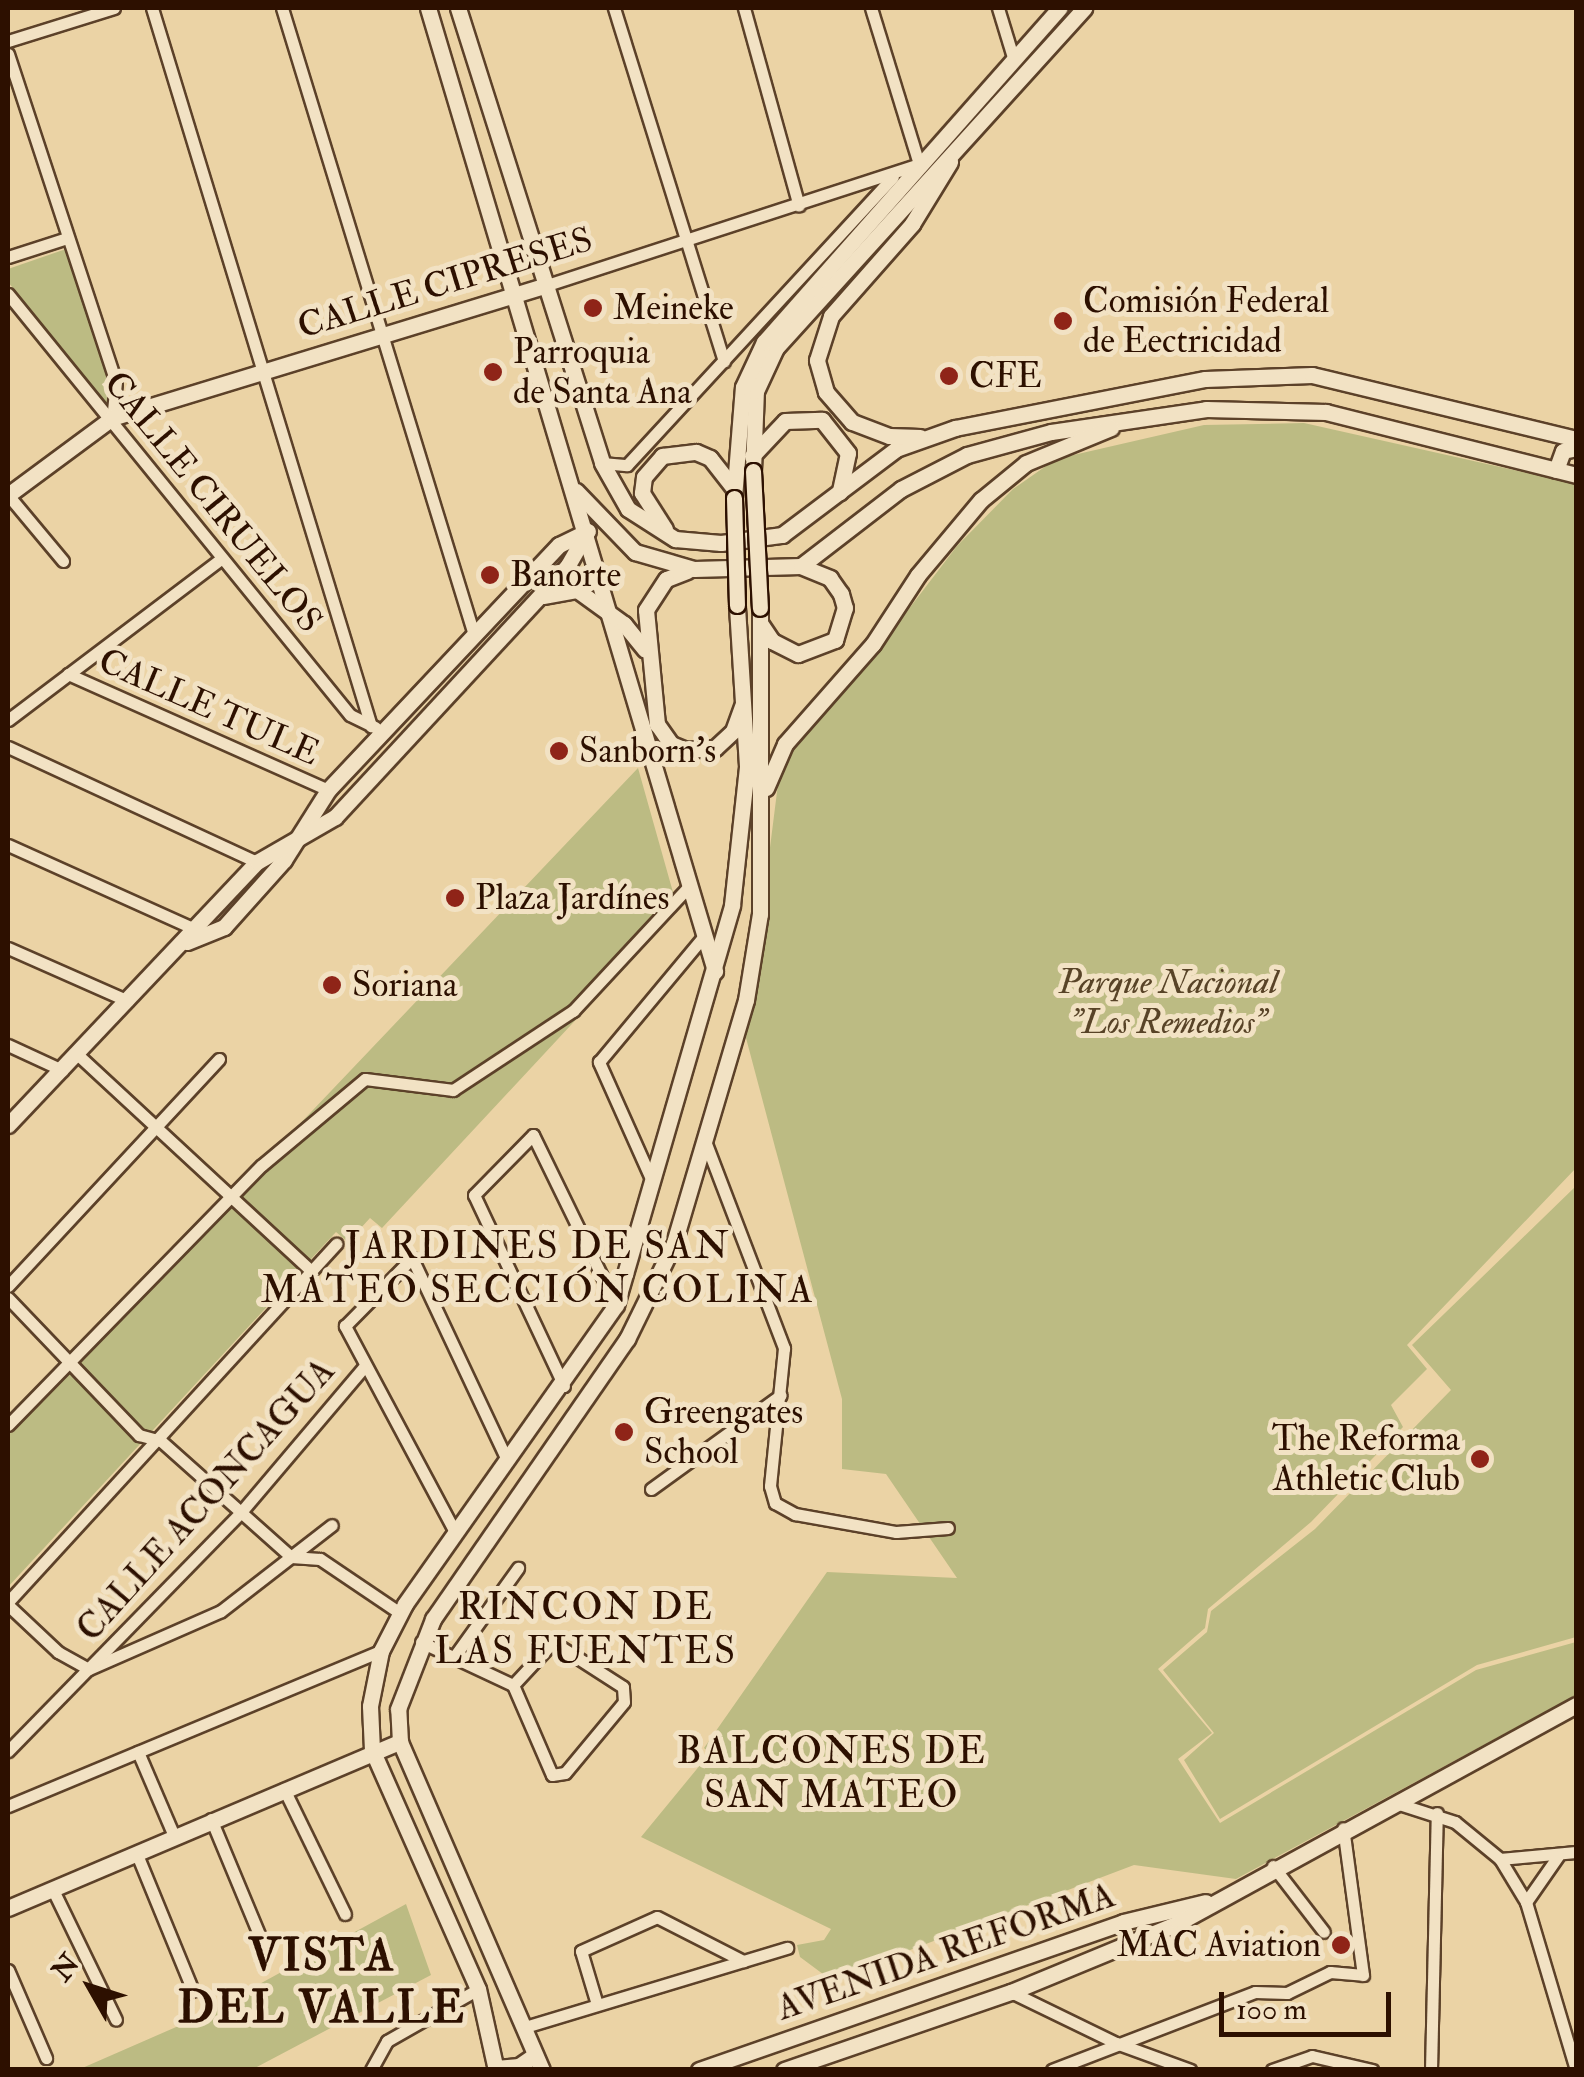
<!DOCTYPE html>
<meta charset="utf-8">
<style>
body{margin:0}
#map{position:relative;width:1584px;height:2077px;overflow:hidden;background:#ebd3a5;font-family:"IM FELL Double Pica",serif}
div>[style]{position:absolute}
[style*='--x']{left:calc(var(--x)*1px);top:calc(var(--y)*1px);width:calc(var(--w)*1px);rotate:calc(var(--a)*1deg)}
.green>*{inset:0;background:#bcbb83}
.roads{filter:drop-shadow(2px 0 #5c4129) drop-shadow(-2px 0 #5c4129) drop-shadow(0 2px #5c4129) drop-shadow(0 -2px #5c4129)}
.street>*{height:11px;margin:-5.5px;padding:0 5.5px;transform-origin:5.5px;border-radius:5.5px;background:#f2e2c4}
.secondary>*{height:15px;margin:-7.5px;padding:0 7.5px;transform-origin:7.5px;border-radius:7.5px;background:#f2e2c4}
.bridges{filter:drop-shadow(2px 0 #2d1000) drop-shadow(-2px 0 #2d1000) drop-shadow(0 2px #2d1000) drop-shadow(0 -2px #2d1000)}
.secondary-bridge>*{height:15px;margin:-7.5px;padding:0 7.5px;transform-origin:7.5px;border-radius:7.5px;background:#f2e2c4}
.dots>*{width:28px;height:28px;translate:-50% -50%;box-sizing:border-box;border:5px solid #f2e2c4;border-radius:50%}
span{translate:-50% -50%;white-space:nowrap;text-align:center;line-height:1.15;-webkit-text-stroke:10px #f2e2c4;paint-order:stroke}
.street-label{font-size:35px;color:#2d1000}
.poi-label{font-size:35px;color:#2d1000}
.left{translate:0 -50%;text-align:left}
.right{translate:-100% -50%;text-align:right}
.park-label{font-size:35px;color:#584327;font-style:italic}
.neighbourhood-label{font-size:38px;color:#2d1000;letter-spacing:2.5px}
.district-label{font-size:45px;color:#2d1000;font-weight:700;letter-spacing:2.5px}
.frame{position:absolute;inset:0;border:10px solid #2d1000;pointer-events:none}
.north{position:absolute;left:40px;top:1937px;width:100px;height:100px;-webkit-text-stroke:8px #f2e2c4;paint-order:stroke;rotate:309deg;font-size:28px;font-weight:700;line-height:40px;text-align:center;color:#2d1000}
.north::after{content:'';display:block;margin:auto;width:35px;height:45px;background:#2d1000;clip-path:polygon(50% 0,100% 100%,50% 72%,0 100%)}
.scale{position:absolute;left:1219px;top:1992px;width:172px;height:45px;box-sizing:border-box;border:5px solid #2d1000;border-top:0;padding-left:12px;font-size:30px;line-height:35px;white-space:nowrap;color:#2d1000;-webkit-text-stroke:8px #f2e2c4;paint-order:stroke}
</style>
<div id="map">
<div class="green">
<div style="clip-path:polygon(66px 249px,111px 381px,108px 406px,8px 282px,8px 269px)"></div>
<div style="clip-path:polygon(1304px 423px,1576px 484px,1576px 1168px,1407px 1345px,1427px 1369px,1391px 1405px,1403px 1427px,1311px 1522px,1208px 1609px,1205px 1628px,1158px 1669px,1212px 1733px,1178px 1759px,1220px 1823px,1476px 1670px,1576px 1642px,1576px 1695px,1236px 1879px,1134px 1865px,831px 1980px,800px 1957px,797px 1945px,824px 1940px,831px 1929px,641px 1837px,710px 1753px,704px 1748px,827px 1572px,957px 1578px,886px 1474px,842px 1469px,842px 1399px,746px 1038px,779px 776px,793px 745px,869px 661px,957px 546px,1013px 489px,1056px 459px,1204px 425px)"></div>
<div style="clip-path:polygon(638px 768px,678px 910px,382px 1228px,370px 1218px,348px 1242px,336px 1232px,8px 1587px,8px 1431px)"></div>
<div style="clip-path:polygon(1576px 1186px,1576px 1637px,1477px 1665px,1220px 1819px,1184px 1760px,1214px 1733px,1163px 1670px,1207px 1632px,1211px 1611px,1315px 1529px,1451px 1390px,1412px 1345px)"></div>
<div style="clip-path:polygon(406px 1904px,431px 1975px,253px 2069px,80px 2069px,199px 2017px)"></div>
</div>
<div class="roads">
<div class="street">
<div style="--x:152;--y:8;--w:751;--a:73.04"></div>
<div style="--x:282;--y:8;--w:656;--a:72.97"></div>
<div style="--x:614;--y:8;--w:370;--a:72.7"></div>
<div style="--x:744;--y:8;--w:205;--a:74.5"></div>
<div style="--x:998;--y:8;--w:51;--a:73"></div>
<div style="--x:8;--y:41;--w:111;--a:-17.3"></div>
<div style="--x:8;--y:54;--w:345;--a:71.8"></div>
<div style="--x:116;--y:382;--w:36;--a:96"></div>
<div style="--x:8;--y:257;--w:62;--a:-17.9"></div>
<div style="--x:547;--y:285;--w:391;--a:-18"></div>
<div style="--x:919;--y:164;--w:163;--a:-107.1"></div>
<div style="--x:8;--y:294;--w:542;--a:50.91"></div>
<div style="--x:350;--y:715;--w:28;--a:26"></div>
<div style="--x:602;--y:463;--w:25;--a:5"></div>
<div style="--x:627;--y:465;--w:392;--a:-47.3"></div>
<div style="--x:8;--y:495;--w:86;--a:50.2"></div>
<div style="--x:68;--y:674;--w:285;--a:24"></div>
<div style="--x:8;--y:720;--w:267;--a:-37.1"></div>
<div style="--x:8;--y:747;--w:274;--a:24.8"></div>
<div style="--x:8;--y:845;--w:209;--a:24.2"></div>
<div style="--x:8;--y:948;--w:131;--a:23.8"></div>
<div style="--x:8;--y:1045;--w:60;--a:24.8"></div>
<div style="--x:77;--y:1054;--w:319;--a:42.8"></div>
<div style="--x:705;--y:1141;--w:222;--a:69.1"></div>
<div style="--x:784;--y:1348;--w:139;--a:95.8"></div>
<div style="--x:770;--y:1486;--w:18;--a:74"></div>
<div style="--x:775;--y:1503;--w:23;--a:29"></div>
<div style="--x:795;--y:1514;--w:103;--a:10.1"></div>
<div style="--x:896;--y:1532;--w:52;--a:-4.4"></div>
<div style="--x:653;--y:1183;--w:133;--a:-114.1"></div>
<div style="--x:599;--y:1062;--w:164;--a:-50.2"></div>
<div style="--x:8;--y:1286;--w:310;--a:-47.1"></div>
<div style="--x:8;--y:1298;--w:190;--a:46.3"></div>
<div style="--x:139;--y:1435;--w:23;--a:15"></div>
<div style="--x:161;--y:1441;--w:174;--a:41.7"></div>
<div style="--x:291;--y:1557;--w:29;--a:4"></div>
<div style="--x:320;--y:1559;--w:97;--a:34"></div>
<div style="--x:564;--y:1386;--w:211;--a:-115.2"></div>
<div style="--x:474;--y:1195;--w:84;--a:-45.5"></div>
<div style="--x:533;--y:1135;--w:189;--a:64"></div>
<div style="--x:8;--y:1425;--w:363;--a:-45.7"></div>
<div style="--x:262;--y:1165;--w:134;--a:-39.9"></div>
<div style="--x:365;--y:1079;--w:89;--a:7.1"></div>
<div style="--x:453;--y:1090;--w:144;--a:-33.4"></div>
<div style="--x:573;--y:1011;--w:171;--a:-47.1"></div>
<div style="--x:651;--y:1489;--w:160;--a:-35.9"></div>
<div style="--x:455;--y:1532;--w:234;--a:-118.1"></div>
<div style="--x:345;--y:1326;--w:95;--a:-45.4"></div>
<div style="--x:412;--y:1258;--w:223;--a:64.8"></div>
<div style="--x:8;--y:1602;--w:486;--a:-47.5"></div>
<div style="--x:8;--y:1605;--w:69;--a:43.2"></div>
<div style="--x:58;--y:1652;--w:35;--a:29"></div>
<div style="--x:89;--y:1669;--w:144;--a:-23.7"></div>
<div style="--x:221;--y:1611;--w:140;--a:-37.8"></div>
<div style="--x:421;--y:1642;--w:102;--a:25.1"></div>
<div style="--x:513;--y:1685;--w:98;--a:66.6"></div>
<div style="--x:552;--y:1775;--w:13;--a:-9"></div>
<div style="--x:565;--y:1773;--w:92;--a:-50.3"></div>
<div style="--x:624;--y:1702;--w:15;--a:-94"></div>
<div style="--x:623;--y:1687;--w:83;--a:-147.3"></div>
<div style="--x:553;--y:1642;--w:59;--a:132.9"></div>
<div style="--x:454;--y:1657;--w:110;--a:-54.3"></div>
<div style="--x:8;--y:1751;--w:334;--a:-45.7"></div>
<div style="--x:241;--y:1512;--w:190;--a:-49.7"></div>
<div style="--x:138;--y:1752;--w:91;--a:66.8"></div>
<div style="--x:284;--y:1789;--w:139;--a:64"></div>
<div style="--x:1396;--y:1803;--w:62;--a:17.9"></div>
<div style="--x:1455;--y:1822;--w:58;--a:39.4"></div>
<div style="--x:1500;--y:1859;--w:50;--a:58.8"></div>
<div style="--x:1526;--y:1902;--w:175;--a:73.4"></div>
<div style="--x:8;--y:1806;--w:404;--a:-22.6"></div>
<div style="--x:211;--y:1819;--w:141;--a:67.4"></div>
<div style="--x:136;--y:1852;--w:150;--a:67.7"></div>
<div style="--x:1500;--y:1859;--w:76;--a:-5.3"></div>
<div style="--x:1273;--y:1866;--w:83;--a:52.3"></div>
<div style="--x:53;--y:1890;--w:144;--a:64.1"></div>
<div style="--x:1526;--y:1902;--w:56;--a:-55.2"></div>
<div style="--x:8;--y:1970;--w:96;--a:66.6"></div>
<div style="--x:1011;--y:1992;--w:117;--a:25.9"></div>
<div style="--x:1116;--y:2043;--w:79;--a:20"></div>
<div style="--x:596;--y:2001;--w:52;--a:-106.7"></div>
<div style="--x:581;--y:1951;--w:83;--a:-24.1"></div>
<div style="--x:657;--y:1917;--w:97;--a:27.1"></div>
<div style="--x:525;--y:2027;--w:274;--a:-16.8"></div>
<div style="--x:371;--y:2070;--w:33;--a:-61"></div>
<div style="--x:387;--y:2041;--w:105;--a:-29.7"></div>
<div style="--x:1052;--y:2070;--w:217;--a:-21"></div>
<div style="--x:1255;--y:1992;--w:32;--a:2"></div>
<div style="--x:1287;--y:1993;--w:48;--a:-26"></div>
<div style="--x:1330;--y:1972;--w:33;--a:5"></div>
<div style="--x:1363;--y:1975;--w:148;--a:-97.7"></div>
<div style="--x:1272;--y:2070;--w:42;--a:-19.3"></div>
<div style="--x:1312;--y:2056;--w:62;--a:13.1"></div>
<div style="--x:1431;--y:2070;--w:257;--a:-88.7"></div>
</div>
<div class="secondary">
<div style="--x:428;--y:8;--w:1005;--a:73.4"></div>
<div style="--x:458;--y:8;--w:477;--a:72.4"></div>
<div style="--x:602;--y:463;--w:53;--a:60.5"></div>
<div style="--x:628;--y:509;--w:56;--a:32.6"></div>
<div style="--x:675;--y:539;--w:46;--a:5"></div>
<div style="--x:721;--y:543;--w:62;--a:-7.5"></div>
<div style="--x:782;--y:535;--w:143;--a:-37"></div>
<div style="--x:896;--y:449;--w:63;--a:-19.6"></div>
<div style="--x:955;--y:428;--w:255;--a:-11.1"></div>
<div style="--x:1205;--y:379;--w:107;--a:-2.1"></div>
<div style="--x:1312;--y:375;--w:272;--a:13.6"></div>
<div style="--x:920;--y:437;--w:31;--a:-178"></div>
<div style="--x:889;--y:436;--w:40;--a:-159"></div>
<div style="--x:852;--y:422;--w:40;--a:-131"></div>
<div style="--x:826;--y:392;--w:33;--a:-106"></div>
<div style="--x:817;--y:360;--w:46;--a:-72.3"></div>
<div style="--x:831;--y:316;--w:123;--a:-48.6"></div>
<div style="--x:912;--y:224;--w:73;--a:-58.5"></div>
<div style="--x:752;--y:456;--w:48;--a:-46.7"></div>
<div style="--x:785;--y:421;--w:37;--a:-2"></div>
<div style="--x:822;--y:420;--w:42;--a:51.8"></div>
<div style="--x:848;--y:453;--w:40;--a:102"></div>
<div style="--x:1556;--y:470;--w:20;--a:-70"></div>
<div style="--x:1563;--y:451;--w:13;--a:-13"></div>
<div style="--x:753;--y:471;--w:80;--a:-87.9"></div>
<div style="--x:756;--y:391;--w:47;--a:-65.1"></div>
<div style="--x:776;--y:348;--w:459;--a:-47.8"></div>
<div style="--x:576;--y:491;--w:85;--a:46"></div>
<div style="--x:635;--y:552;--w:61;--a:16.1"></div>
<div style="--x:694;--y:569;--w:107;--a:-1.6"></div>
<div style="--x:801;--y:566;--w:126;--a:-37.6"></div>
<div style="--x:901;--y:489;--w:74;--a:-27.3"></div>
<div style="--x:967;--y:455;--w:87;--a:-15.3"></div>
<div style="--x:1051;--y:432;--w:157;--a:-8.4"></div>
<div style="--x:1206;--y:409;--w:120;--a:1.4"></div>
<div style="--x:1326;--y:412;--w:258;--a:14.1"></div>
<div style="--x:8;--y:495;--w:129;--a:-36.5"></div>
<div style="--x:112;--y:418;--w:455;--a:-17"></div>
<div style="--x:734;--y:498;--w:111;--a:-85.4"></div>
<div style="--x:743;--y:387;--w:50;--a:-65"></div>
<div style="--x:764;--y:342;--w:446;--a:-48.5"></div>
<div style="--x:665;--y:529;--w:43;--a:-122.6"></div>
<div style="--x:642;--y:493;--w:16;--a:-83"></div>
<div style="--x:644;--y:477;--w:28;--a:-49"></div>
<div style="--x:662;--y:456;--w:34;--a:-7"></div>
<div style="--x:696;--y:452;--w:15;--a:23"></div>
<div style="--x:710;--y:458;--w:39;--a:52"></div>
<div style="--x:687;--y:571;--w:22;--a:159"></div>
<div style="--x:666;--y:579;--w:37;--a:123"></div>
<div style="--x:646;--y:610;--w:115;--a:84.5"></div>
<div style="--x:657;--y:724;--w:24;--a:55"></div>
<div style="--x:671;--y:744;--w:16;--a:22"></div>
<div style="--x:686;--y:750;--w:29;--a:-4"></div>
<div style="--x:715;--y:748;--w:25;--a:-43"></div>
<div style="--x:733;--y:731;--w:27;--a:-70"></div>
<div style="--x:543;--y:596;--w:35;--a:-10"></div>
<div style="--x:577;--y:590;--w:58;--a:35.9"></div>
<div style="--x:624;--y:624;--w:33;--a:51"></div>
<div style="--x:760;--y:623;--w:22;--a:56"></div>
<div style="--x:772;--y:641;--w:29;--a:27"></div>
<div style="--x:798;--y:654;--w:40;--a:-21"></div>
<div style="--x:835;--y:640;--w:34;--a:-73"></div>
<div style="--x:845;--y:608;--w:15;--a:-106"></div>
<div style="--x:841;--y:594;--w:19;--a:-125"></div>
<div style="--x:830;--y:578;--w:31;--a:-158"></div>
<div style="--x:766;--y:788;--w:48;--a:-66.6"></div>
<div style="--x:785;--y:744;--w:133;--a:-48.7"></div>
<div style="--x:873;--y:644;--w:82;--a:-56.9"></div>
<div style="--x:918;--y:575;--w:98;--a:-50"></div>
<div style="--x:981;--y:500;--w:58;--a:-39.4"></div>
<div style="--x:1026;--y:463;--w:92;--a:-22.4"></div>
<div style="--x:187;--y:942;--w:40;--a:-22"></div>
<div style="--x:224;--y:927;--w:90;--a:-48.2"></div>
<div style="--x:284;--y:860;--w:83;--a:-57.8"></div>
<div style="--x:328;--y:790;--w:337;--a:-46.7"></div>
<div style="--x:559;--y:545;--w:32;--a:-26"></div>
<div style="--x:8;--y:1125;--w:362;--a:-46.6"></div>
<div style="--x:257;--y:862;--w:90;--a:-30"></div>
<div style="--x:335;--y:817;--w:343;--a:-47.2"></div>
<div style="--x:568;--y:565;--w:39;--a:-60"></div>
<div style="--x:8;--y:1908;--w:426;--a:-23"></div>
<div style="--x:496;--y:2068;--w:23;--a:-5"></div>
<div style="--x:519;--y:2066;--w:19;--a:-35"></div>
<div style="--x:496;--y:2070;--w:83;--a:-102.5"></div>
<div style="--x:478;--y:1989;--w:261;--a:-113.9"></div>
<div style="--x:372;--y:1750;--w:44;--a:-92.6"></div>
<div style="--x:370;--y:1706;--w:56;--a:-78.7"></div>
<div style="--x:381;--y:1651;--w:53;--a:-62.9"></div>
<div style="--x:405;--y:1604;--w:366;--a:-54.8"></div>
<div style="--x:616;--y:1305;--w:416;--a:-73.8"></div>
<div style="--x:732;--y:905;--w:140;--a:-83.8"></div>
<div style="--x:747;--y:766;--w:161;--a:-93.6"></div>
<div style="--x:542;--y:2070;--w:357;--a:-113.4"></div>
<div style="--x:400;--y:1742;--w:33;--a:-93"></div>
<div style="--x:398;--y:1709;--w:97;--a:-68.7"></div>
<div style="--x:433;--y:1619;--w:341;--a:-55.3"></div>
<div style="--x:627;--y:1339;--w:107;--a:-63.9"></div>
<div style="--x:674;--y:1243;--w:253;--a:-73.5"></div>
<div style="--x:746;--y:1000;--w:87;--a:-80.8"></div>
<div style="--x:760;--y:914;--w:306;--a:-90"></div>
<div style="--x:699;--y:2070;--w:449;--a:-19.2"></div>
<div style="--x:1123;--y:1922;--w:85;--a:-13.5"></div>
<div style="--x:784;--y:2070;--w:240;--a:-19"></div>
<div style="--x:1011;--y:1992;--w:181;--a:-22.4"></div>
<div style="--x:1178;--y:1923;--w:454;--a:-28.7"></div>
</div>
</div>
<div class="bridges">
<div class="secondary-bridge">
<div style="--x:753;--y:471;--w:137;--a:87.1"></div>
<div style="--x:734;--y:498;--w:107;--a:88.4"></div>
</div>
</div>
<div class="dots">
<div style="left:593px;top:308px;background:#8f2418"></div>
<div style="left:1063px;top:321px;background:#8f2418"></div>
<div style="left:493px;top:372px;background:#8f2418"></div>
<div style="left:949px;top:376px;background:#8f2418"></div>
<div style="left:490px;top:575px;background:#8f2418"></div>
<div style="left:559px;top:751px;background:#8f2418"></div>
<div style="left:455px;top:898px;background:#8f2418"></div>
<div style="left:332px;top:985px;background:#8f2418"></div>
<div style="left:624px;top:1432px;background:#8f2418"></div>
<div style="left:1480px;top:1459px;background:#8f2418"></div>
<div style="left:1341px;top:1945px;background:#8f2418"></div>
</div>
<div class="street-label">
<span style="left:445px;top:283px;rotate:-17deg">CALLE CIPRESES</span>
<span style="left:213px;top:502px;rotate:51deg">CALLE CIRUELOS</span>
<span style="left:209px;top:707px;rotate:24deg">CALLE TULE</span>
<span style="left:206px;top:1500px;rotate:-48deg">CALLE ACONCAGUA</span>
<span style="left:946px;top:1952px;rotate:-19deg">AVENIDA REFORMA</span>
</div>
<div class="poi-label">
<span class="left" style="left:1083px;top:321px">Comisión Federal<br>de Eectricidad</span>
<span class="left" style="left:613px;top:308px">Meineke</span>
<span class="left" style="left:513px;top:372px">Parroquia<br>de Santa Ana</span>
<span class="left" style="left:969px;top:376px">CFE</span>
<span class="left" style="left:510px;top:575px">Banorte</span>
<span class="left" style="left:579px;top:751px">Sanborn's</span>
<span class="left" style="left:475px;top:898px">Plaza Jardínes</span>
<span class="left" style="left:352px;top:985px">Soriana</span>
<span class="left" style="left:644px;top:1432px">Greengates<br>School</span>
<span class="right" style="left:1460px;top:1459px">The Reforma<br>Athletic Club</span>
<span class="right" style="left:1321px;top:1945px">MAC Aviation</span>
</div>
<div class="park-label">
<span style="left:1168px;top:1002px">Parque Nacional<br>"Los Remedios"</span>
</div>
<div class="neighbourhood-label">
<span style="left:538px;top:1269px">JARDINES DE SAN<br>MATEO SECCIÓN COLINA</span>
<span style="left:586px;top:1630px">RINCON DE<br>LAS FUENTES</span>
<span style="left:832px;top:1774px">BALCONES DE<br>SAN MATEO</span>
</div>
<div class="district-label">
<span style="left:322px;top:1983px">VISTA<br>DEL VALLE</span>
</div>
<div class="frame"></div>
<div class="north">N</div>
<div class="scale">100 m</div>
</div>
